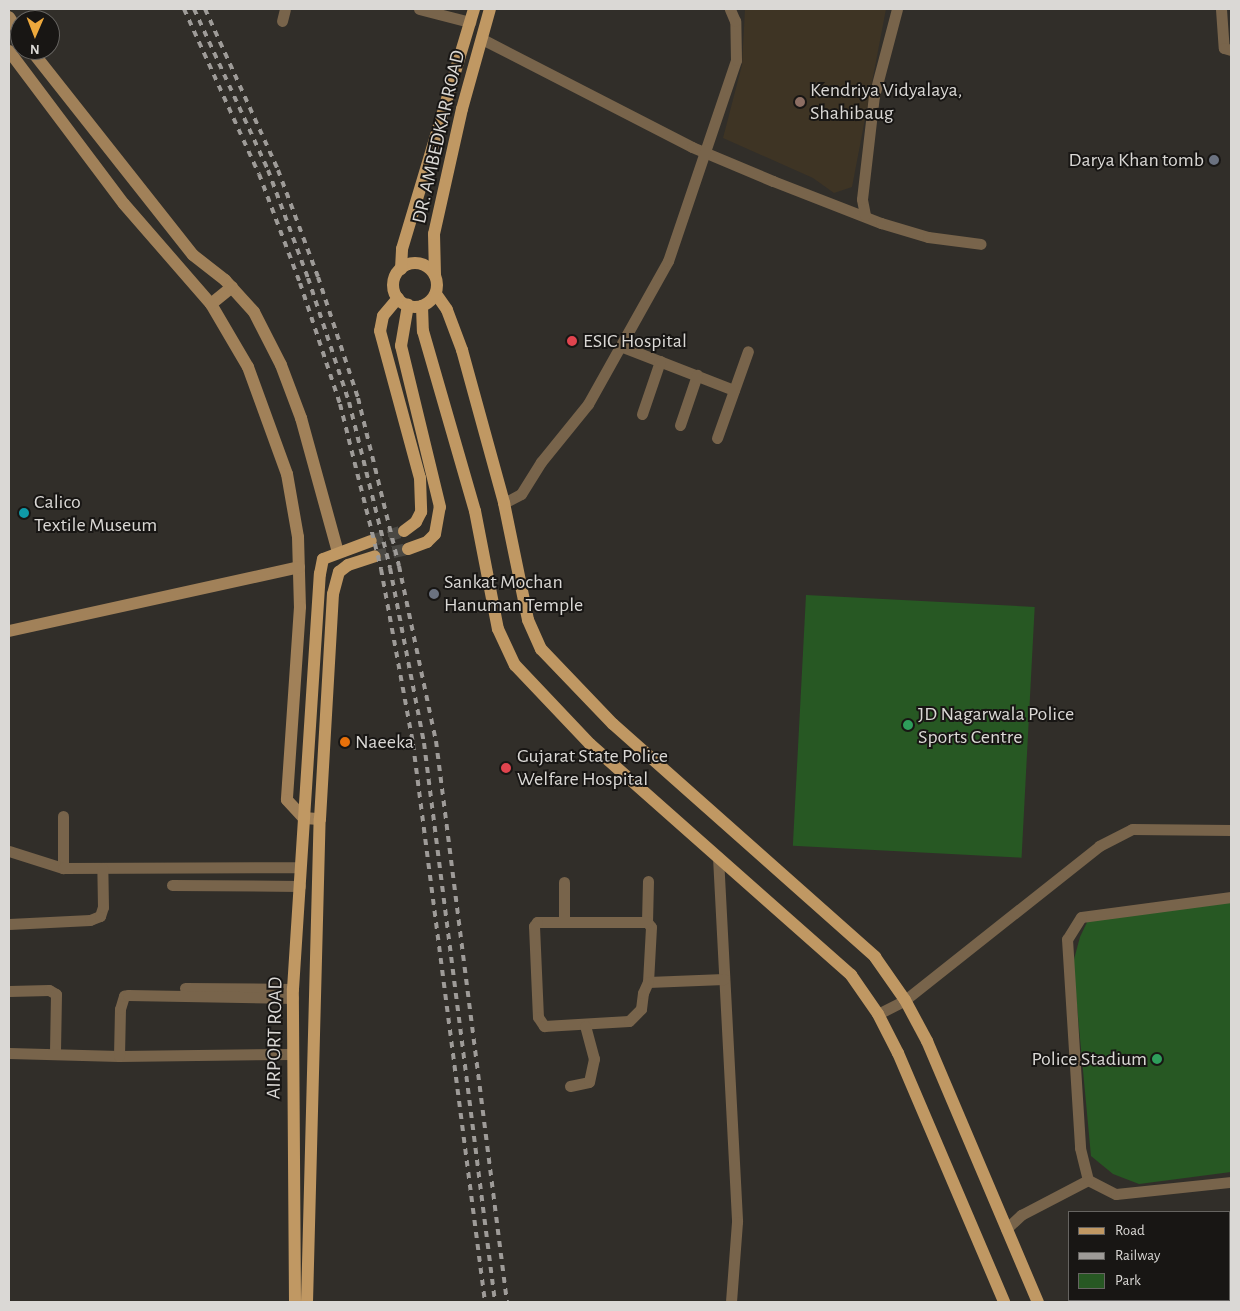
<!DOCTYPE html>
<style>
body{margin:0}
#map{position:relative;width:1240px;height:1311px;overflow:hidden;background:#312e29;font-family:"Alegreya Sans",sans-serif}
div>[style]{position:absolute}
[style*='--x']{left:calc(var(--x)*1px);top:calc(var(--y)*1px);width:calc(var(--w)*1px);rotate:calc(var(--a)*1deg)}
.education>*{inset:0;background:#3e3424}
.green>*{inset:0;background:#275823;transform-origin:0 0}
.primary-tunnel>*{height:12px;margin-top:-6px;transform-origin:0;background:repeating-linear-gradient(90deg,#4a4843 0 12px,transparent 0 18px)}
.street>*{height:11px;margin:-5.5px;padding:0 5.5px;transform-origin:5.5px;border-radius:5.5px;background:#78644b}
.secondary>*{height:12px;margin:-6px;padding:0 6px;transform-origin:6px;border-radius:6px;background:#a18159}
.primary>*{height:12px;margin:-6px;padding:0 6px;transform-origin:6px;border-radius:6px;background:#c09863}
.primary>.ring{margin:-6px;padding:0;box-sizing:content-box;background:none;border:12px solid #c09863;border-radius:50%}
.rail>*{height:4px;margin-top:-2px;transform-origin:0;background:repeating-linear-gradient(90deg,#9e9b98 0 6px,transparent 0 12px)}
.dots>*{width:14px;height:14px;translate:-50% -50%;box-sizing:border-box;border:2px solid #181614;border-radius:50%}
span{translate:-50% -50%;white-space:nowrap;text-align:center;line-height:1.15;-webkit-text-stroke:4px #181614;paint-order:stroke}
.poi-label{font-size:20px;color:#dad8d5}
.left{translate:0 -50%;text-align:left}
.right{translate:-100% -50%;text-align:right}
.street-label{font-size:20px;color:#dad8d5}
.frame{position:absolute;inset:0;border:10px solid #dad8d5;pointer-events:none}
.legend{position:absolute;left:1068px;top:1211px;width:162px;height:90px;box-sizing:border-box;background:#181614;border:1px solid #666461;margin:0;padding:6px 9px;list-style:none;font-size:15px;color:#dad8d5}
.legend li{display:flex;align-items:center;gap:10px;height:25px}
.legend b{width:25px;border:1px solid #666461}
.north{position:absolute;left:10px;top:10px;width:50px;height:50px;box-sizing:border-box;background:#181614;border:1px solid #666461;border-radius:50%;rotate:181deg;font-size:14px;font-weight:700;line-height:20px;text-align:center;color:#dad8d5}
.north::after{content:'';display:block;margin:auto;width:18px;height:22px;background:#eda83c;clip-path:polygon(50% 0,100% 100%,50% 72%,0 100%)}
</style>
<div id="map">
<div class="education">
<div style="clip-path:polygon(745px 9px,886px 9px,852px 187px,834px 193px,813px 178px,723px 138px,742px 65px)"></div>
</div>
<div class="green">
<div style="left:806px;top:595px;width:229px;height:251px;rotate:3deg"></div>
<div style="clip-path:polygon(1231px 901px,1231px 1172px,1139px 1184px,1113px 1174px,1091px 1156px,1073px 963px,1080px 937px,1089px 918px)"></div>
</div>
<div class="primary-tunnel">
<div style="--x:371;--y:541;--w:34;--a:-17"></div>
<div style="--x:375;--y:556;--w:34;--a:-12"></div>
</div>
<div class="street">
<div style="--x:419;--y:9;--w:53;--a:14.3"></div>
<div style="--x:1221;--y:9;--w:39;--a:86"></div>
<div style="--x:1224;--y:48;--w:7;--a:16"></div>
<div style="--x:282;--y:21;--w:12;--a:-76"></div>
<div style="--x:482;--y:39;--w:236;--a:27.2"></div>
<div style="--x:692;--y:147;--w:88;--a:22.8"></div>
<div style="--x:773;--y:181;--w:116;--a:21.3"></div>
<div style="--x:881;--y:223;--w:49;--a:16.6"></div>
<div style="--x:928;--y:237;--w:53;--a:7.5"></div>
<div style="--x:865;--y:215;--w:16;--a:-101"></div>
<div style="--x:862;--y:199;--w:104;--a:-83.4"></div>
<div style="--x:874;--y:96;--w:90;--a:-75.2"></div>
<div style="--x:623;--y:347;--w:119;--a:21.2"></div>
<div style="--x:642;--y:414;--w:56;--a:-71.2"></div>
<div style="--x:680;--y:425;--w:53;--a:-71.2"></div>
<div style="--x:717;--y:438;--w:92;--a:-70.4"></div>
<div style="--x:504;--y:503;--w:19;--a:-28"></div>
<div style="--x:521;--y:494;--w:38;--a:-58"></div>
<div style="--x:541;--y:462;--w:75;--a:-51"></div>
<div style="--x:588;--y:404;--w:164;--a:-60.8"></div>
<div style="--x:668;--y:261;--w:212;--a:-71.3"></div>
<div style="--x:736;--y:60;--w:39;--a:-91"></div>
<div style="--x:735;--y:21;--w:13;--a:-113"></div>
<div style="--x:63;--y:816;--w:52;--a:90"></div>
<div style="--x:9;--y:851;--w:57;--a:17.5"></div>
<div style="--x:63;--y:868;--w:237;--a:-0.2"></div>
<div style="--x:718;--y:857;--w:365;--a:87"></div>
<div style="--x:737;--y:1222;--w:80;--a:94.3"></div>
<div style="--x:648;--y:881;--w:41;--a:91.4"></div>
<div style="--x:647;--y:922;--w:6;--a:51"></div>
<div style="--x:651;--y:927;--w:55;--a:93.1"></div>
<div style="--x:648;--y:982;--w:76;--a:-2.3"></div>
<div style="--x:564;--y:882;--w:39;--a:90"></div>
<div style="--x:172;--y:885;--w:128;--a:0.4"></div>
<div style="--x:1231;--y:897;--w:151;--a:172.4"></div>
<div style="--x:1081;--y:917;--w:26;--a:122"></div>
<div style="--x:1067;--y:939;--w:209;--a:86.4"></div>
<div style="--x:1080;--y:1148;--w:33;--a:76"></div>
<div style="--x:1088;--y:1180;--w:31;--a:27"></div>
<div style="--x:1116;--y:1194;--w:116;--a:-6"></div>
<div style="--x:647;--y:922;--w:110;--a:180"></div>
<div style="--x:537;--y:922;--w:5;--a:127"></div>
<div style="--x:534;--y:926;--w:91;--a:87.5"></div>
<div style="--x:538;--y:1017;--w:11;--a:56"></div>
<div style="--x:544;--y:1026;--w:85;--a:-3.4"></div>
<div style="--x:629;--y:1021;--w:17;--a:-45"></div>
<div style="--x:641;--y:1009;--w:16;--a:-83"></div>
<div style="--x:643;--y:993;--w:12;--a:-66"></div>
<div style="--x:9;--y:924;--w:81;--a:-2.8"></div>
<div style="--x:90;--y:920;--w:11;--a:-22"></div>
<div style="--x:100;--y:916;--w:9;--a:-72"></div>
<div style="--x:103;--y:907;--w:39;--a:-91"></div>
<div style="--x:185;--y:988;--w:108;--a:0.5"></div>
<div style="--x:9;--y:991;--w:40;--a:-1.4"></div>
<div style="--x:49;--y:990;--w:8;--a:30"></div>
<div style="--x:56;--y:994;--w:60;--a:91"></div>
<div style="--x:878;--y:1014;--w:30;--a:-27"></div>
<div style="--x:905;--y:1000;--w:248;--a:-38.4"></div>
<div style="--x:1099;--y:846;--w:37;--a:-27"></div>
<div style="--x:1132;--y:829;--w:99;--a:0.6"></div>
<div style="--x:9;--y:1053;--w:110;--a:1.6"></div>
<div style="--x:119;--y:1056;--w:173;--a:-0.7"></div>
<div style="--x:119;--y:1056;--w:47;--a:-88.8"></div>
<div style="--x:120;--y:1009;--w:14;--a:-73"></div>
<div style="--x:124;--y:996;--w:4;--a:-14"></div>
<div style="--x:128;--y:995;--w:165;--a:1"></div>
<div style="--x:570;--y:1086;--w:19;--a:-12"></div>
<div style="--x:589;--y:1082;--w:24;--a:-78"></div>
<div style="--x:594;--y:1059;--w:34;--a:-105"></div>
<div style="--x:1006;--y:1229;--w:21;--a:-43"></div>
<div style="--x:1021;--y:1215;--w:76;--a:-27.6"></div>
</div>
<div class="secondary">
<div style="--x:9;--y:17;--w:20;--a:57"></div>
<div style="--x:31;--y:50;--w:261;--a:51.7"></div>
<div style="--x:193;--y:255;--w:41;--a:38"></div>
<div style="--x:225;--y:280;--w:43;--a:47.8"></div>
<div style="--x:254;--y:312;--w:59;--a:63"></div>
<div style="--x:281;--y:365;--w:57;--a:69.3"></div>
<div style="--x:301;--y:418;--w:139;--a:74.6"></div>
<div style="--x:9;--y:51;--w:191;--a:53.1"></div>
<div style="--x:124;--y:204;--w:133;--a:49"></div>
<div style="--x:211;--y:304;--w:73;--a:59.6"></div>
<div style="--x:248;--y:367;--w:114;--a:70"></div>
<div style="--x:287;--y:474;--w:64;--a:80.1"></div>
<div style="--x:298;--y:537;--w:70;--a:88.4"></div>
<div style="--x:300;--y:607;--w:193;--a:93.9"></div>
<div style="--x:287;--y:800;--w:25;--a:47"></div>
<div style="--x:304;--y:818;--w:16;--a:4"></div>
<div style="--x:211;--y:304;--w:27;--a:-39"></div>
<div style="--x:9;--y:631;--w:297;--a:-12.4"></div>
</div>
<div class="primary">
<div class="ring" style="left:393px;top:263px;width:32px;height:32px"></div>
<div style="--x:401;--y:269;--w:20;--a:-87"></div>
<div style="--x:402;--y:249;--w:251;--a:-73.3"></div>
<div style="--x:435;--y:275;--w:41;--a:-91.4"></div>
<div style="--x:434;--y:234;--w:128;--a:-77.4"></div>
<div style="--x:462;--y:109;--w:104;--a:-74.4"></div>
<div style="--x:436;--y:294;--w:19;--a:55"></div>
<div style="--x:447;--y:310;--w:43;--a:69.4"></div>
<div style="--x:462;--y:350;--w:159;--a:74.6"></div>
<div style="--x:504;--y:503;--w:119;--a:78.4"></div>
<div style="--x:528;--y:620;--w:32;--a:66"></div>
<div style="--x:541;--y:649;--w:104;--a:46.2"></div>
<div style="--x:613;--y:724;--w:351;--a:41.6"></div>
<div style="--x:875;--y:957;--w:52;--a:55.1"></div>
<div style="--x:905;--y:1000;--w:47;--a:61.8"></div>
<div style="--x:927;--y:1041;--w:284;--a:67"></div>
<div style="--x:398;--y:298;--w:23;--a:130"></div>
<div style="--x:383;--y:316;--w:15;--a:101"></div>
<div style="--x:380;--y:331;--w:152;--a:74.8"></div>
<div style="--x:420;--y:478;--w:34;--a:88"></div>
<div style="--x:421;--y:512;--w:11;--a:117"></div>
<div style="--x:416;--y:522;--w:15;--a:143"></div>
<div style="--x:422;--y:306;--w:25;--a:88"></div>
<div style="--x:423;--y:331;--w:187;--a:73.9"></div>
<div style="--x:475;--y:511;--w:120;--a:79"></div>
<div style="--x:498;--y:629;--w:40;--a:65"></div>
<div style="--x:515;--y:665;--w:109;--a:46.5"></div>
<div style="--x:590;--y:744;--w:349;--a:41.5"></div>
<div style="--x:851;--y:975;--w:47;--a:55.3"></div>
<div style="--x:878;--y:1014;--w:44;--a:62.9"></div>
<div style="--x:898;--y:1053;--w:271;--a:66.9"></div>
<div style="--x:408;--y:549;--w:20;--a:-20"></div>
<div style="--x:427;--y:542;--w:11;--a:-45"></div>
<div style="--x:435;--y:534;--w:27;--a:-80"></div>
<div style="--x:440;--y:507;--w:166;--a:-103.6"></div>
<div style="--x:401;--y:346;--w:42;--a:-80.3"></div>
<div style="--x:295;--y:1302;--w:313;--a:-90.4"></div>
<div style="--x:293;--y:989;--w:416;--a:-86.3"></div>
<div style="--x:320;--y:574;--w:15;--a:-79"></div>
<div style="--x:323;--y:559;--w:51;--a:-20.6"></div>
<div style="--x:307;--y:1302;--w:483;--a:-88.5"></div>
<div style="--x:320;--y:819;--w:225;--a:-86.7"></div>
<div style="--x:333;--y:594;--w:23;--a:-75"></div>
<div style="--x:339;--y:572;--w:11;--a:-38"></div>
<div style="--x:348;--y:565;--w:28;--a:-18"></div>
</div>
<div class="rail">
<div style="--x:184;--y:9;--w:181;--a:65.6"></div>
<div style="--x:259;--y:174;--w:116;--a:69.4"></div>
<div style="--x:300;--y:283;--w:127;--a:71.7"></div>
<div style="--x:340;--y:404;--w:170;--a:76"></div>
<div style="--x:381;--y:569;--w:178;--a:79.6"></div>
<div style="--x:413;--y:744;--w:563;--a:82.65"></div>
<div style="--x:194;--y:9;--w:177;--a:65.3"></div>
<div style="--x:268;--y:170;--w:115;--a:69.7"></div>
<div style="--x:308;--y:278;--w:131;--a:71.7"></div>
<div style="--x:349;--y:402;--w:171;--a:76.1"></div>
<div style="--x:390;--y:568;--w:178;--a:79"></div>
<div style="--x:424;--y:743;--w:563;--a:82.76"></div>
<div style="--x:205;--y:9;--w:177;--a:65.6"></div>
<div style="--x:278;--y:170;--w:114;--a:69.5"></div>
<div style="--x:318;--y:277;--w:127;--a:71.7"></div>
<div style="--x:358;--y:398;--w:173;--a:76.3"></div>
<div style="--x:399;--y:566;--w:179;--a:78.1"></div>
<div style="--x:436;--y:741;--w:565;--a:82.79"></div>
</div>
<div class="dots">
<div style="left:800px;top:102px;background:#8d6e63"></div>
<div style="left:1214px;top:160px;background:#6b7280"></div>
<div style="left:572px;top:341px;background:#e0444e"></div>
<div style="left:24px;top:513px;background:#0f9aa8"></div>
<div style="left:434px;top:594px;background:#6b7280"></div>
<div style="left:908px;top:725px;background:#2e9e5b"></div>
<div style="left:345px;top:742px;background:#e8710a"></div>
<div style="left:506px;top:768px;background:#e0444e"></div>
<div style="left:1157px;top:1059px;background:#2e9e5b"></div>
</div>
<div class="poi-label">
<span class="left" style="left:810px;top:102px">Kendriya Vidyalaya,<br>Shahibaug</span>
<span class="right" style="left:1204px;top:160px">Darya Khan tomb</span>
<span class="left" style="left:583px;top:341px">ESIC Hospital</span>
<span class="left" style="left:34px;top:514px">Calico<br>Textile Museum</span>
<span class="left" style="left:444px;top:594px">Sankat Mochan<br>Hanuman Temple</span>
<span class="left" style="left:918px;top:726px">JD Nagarwala Police<br>Sports Centre</span>
<span class="left" style="left:355px;top:742px">Naeeka</span>
<span class="left" style="left:517px;top:768px">Gujarat State Police<br>Welfare Hospital</span>
<span class="right" style="left:1147px;top:1059px">Police Stadium</span>
</div>
<div class="street-label">
<span style="left:439px;top:137px;rotate:-77deg">DR. AMBEDKAR ROAD</span>
<span style="left:275px;top:1038px;rotate:-89deg">AIRPORT ROAD</span>
</div>
<div class="frame"></div>
<ul class="legend">
<li><b style="height:6px;background:#c09863"></b>Road</li>
<li><b style="height:6px;background:#9e9b98"></b>Railway</li>
<li><b style="height:14px;background:#275823"></b>Park</li>
</ul>
<div class="north">N</div>
</div>
